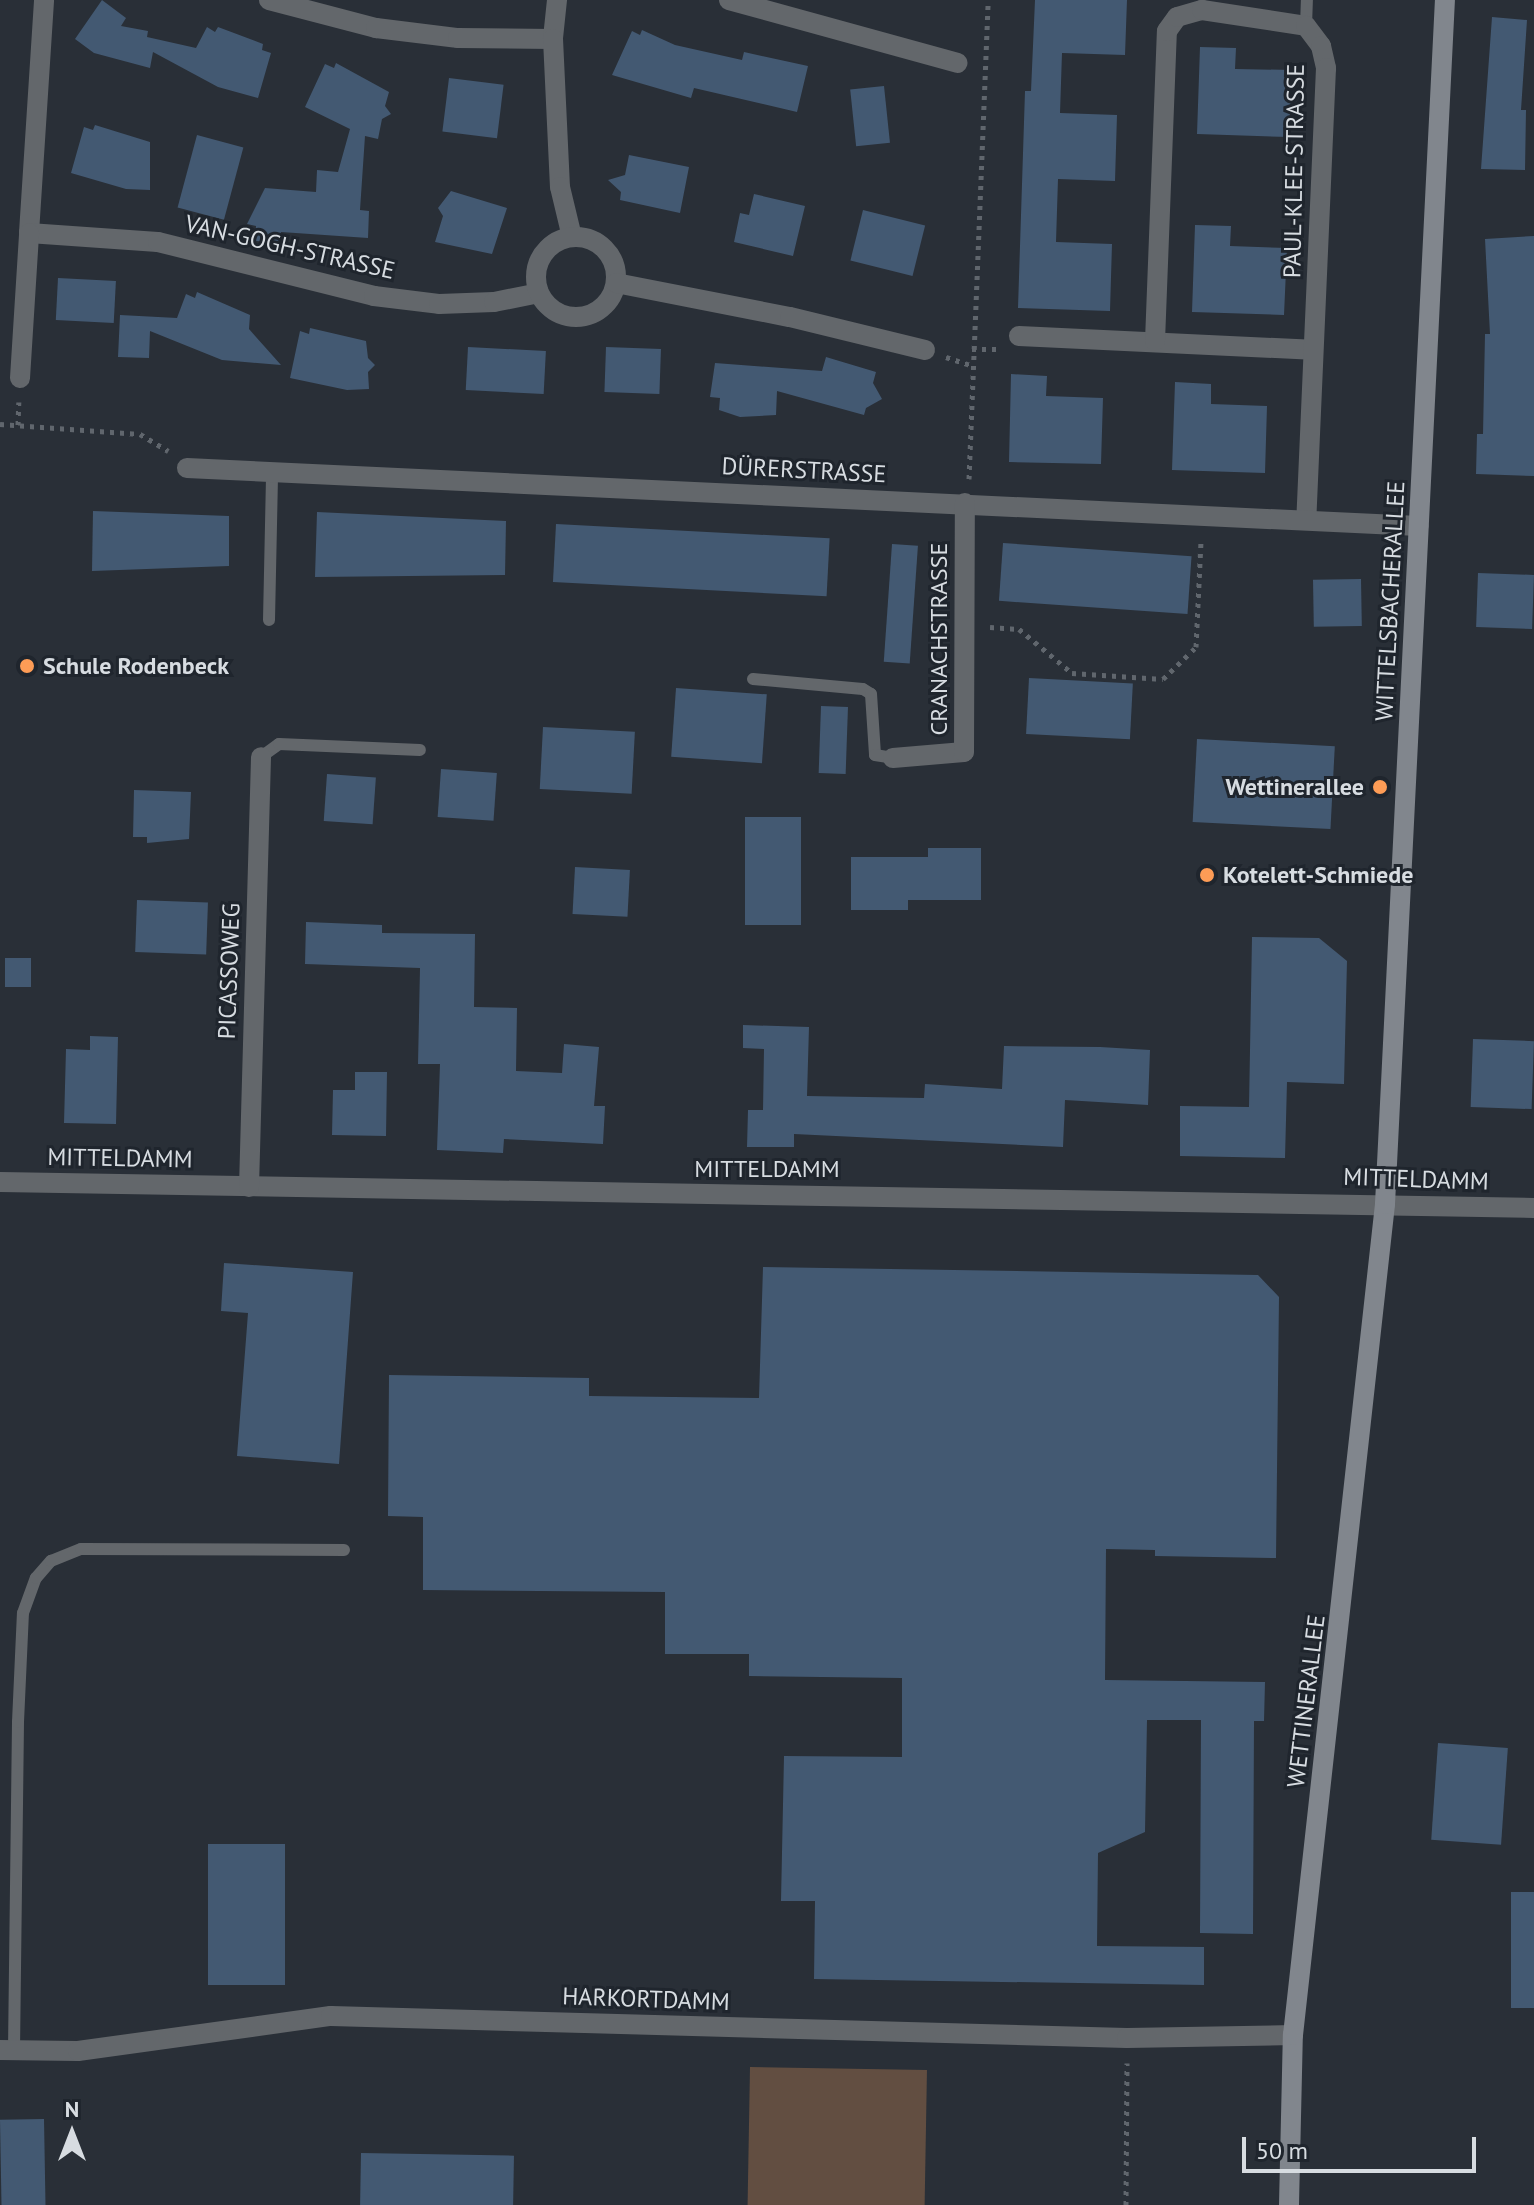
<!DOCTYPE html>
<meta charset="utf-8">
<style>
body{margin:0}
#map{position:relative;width:1534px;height:2205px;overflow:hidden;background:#292f37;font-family:"PT Sans",sans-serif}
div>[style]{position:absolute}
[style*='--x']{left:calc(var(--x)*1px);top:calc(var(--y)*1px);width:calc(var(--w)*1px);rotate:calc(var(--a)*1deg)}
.green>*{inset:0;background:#624e41;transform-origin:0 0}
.building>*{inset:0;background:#435972;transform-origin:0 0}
.path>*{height:5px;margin-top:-2.5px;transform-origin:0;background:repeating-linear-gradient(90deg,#60666d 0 4px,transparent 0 10px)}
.lane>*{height:12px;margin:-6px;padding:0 6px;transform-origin:6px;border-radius:6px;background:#63676b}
.street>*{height:20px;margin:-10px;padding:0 10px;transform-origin:10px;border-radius:10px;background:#63676b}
.street>.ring{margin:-10px;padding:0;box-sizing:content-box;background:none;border:20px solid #63676b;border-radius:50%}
.secondary>*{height:20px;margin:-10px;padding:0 10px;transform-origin:10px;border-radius:10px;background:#81868d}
.dots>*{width:22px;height:22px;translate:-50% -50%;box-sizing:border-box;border:4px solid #1f252d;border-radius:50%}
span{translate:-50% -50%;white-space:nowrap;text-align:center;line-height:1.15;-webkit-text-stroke:6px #1f252d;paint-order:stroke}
.street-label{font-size:24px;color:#d7dce1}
.poi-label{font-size:24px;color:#d7dce1;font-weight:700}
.left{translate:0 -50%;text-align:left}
.right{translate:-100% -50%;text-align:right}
.north{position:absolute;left:32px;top:2093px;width:80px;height:80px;-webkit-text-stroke:6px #1f252d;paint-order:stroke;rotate:0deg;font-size:22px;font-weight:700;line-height:32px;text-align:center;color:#d7dce1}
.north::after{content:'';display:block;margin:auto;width:28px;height:36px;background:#d7dce1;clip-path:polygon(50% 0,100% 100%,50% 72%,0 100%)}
.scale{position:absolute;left:1242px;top:2137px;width:234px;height:36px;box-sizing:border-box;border:4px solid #d7dce1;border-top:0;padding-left:10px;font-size:24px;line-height:28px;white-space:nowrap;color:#d7dce1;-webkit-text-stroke:6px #1f252d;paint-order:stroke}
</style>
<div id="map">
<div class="green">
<div style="left:750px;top:2067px;width:177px;height:138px;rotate:1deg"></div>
</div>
<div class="building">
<div style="clip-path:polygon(102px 0,126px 18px,121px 26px,148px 31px,147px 37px,196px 48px,207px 27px,215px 32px,218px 27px,263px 44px,262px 50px,271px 53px,258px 98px,218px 87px,153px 52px,150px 68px,94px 53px,75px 39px)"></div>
<div style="clip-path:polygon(1035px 0,1127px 0,1125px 55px,1062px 53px,1060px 113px,1117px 115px,1115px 181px,1058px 179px,1056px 242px,1112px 244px,1110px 311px,1018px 308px,1025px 91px,1031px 91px)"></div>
<div style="clip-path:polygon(1492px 17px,1527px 20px,1521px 110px,1526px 110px,1525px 170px,1481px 169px)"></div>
<div style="clip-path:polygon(642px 30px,675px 45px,742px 60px,744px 52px,808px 66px,797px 112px,694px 88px,691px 98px,612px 75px,632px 31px,640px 35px)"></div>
<div style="clip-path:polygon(1200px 47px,1236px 48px,1235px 69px,1292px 70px,1289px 137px,1197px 134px)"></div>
<div style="clip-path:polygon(336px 63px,389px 92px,385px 106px,391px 114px,382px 119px,378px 139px,365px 136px,360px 210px,369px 211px,368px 238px,281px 232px,280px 242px,255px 241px,256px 226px,247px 224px,265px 188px,316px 192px,317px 170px,338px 172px,350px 129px,305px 107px,325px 64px,334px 68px)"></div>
<div style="left:449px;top:78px;width:55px;height:54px;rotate:7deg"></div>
<div style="left:884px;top:86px;width:57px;height:34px;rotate:84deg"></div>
<div style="clip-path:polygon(95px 125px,150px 142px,150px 190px,126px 189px,71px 173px,84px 127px,93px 130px)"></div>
<div style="left:197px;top:135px;width:48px;height:75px;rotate:15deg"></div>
<div style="clip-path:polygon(629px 155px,689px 167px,680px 213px,620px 200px,621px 192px,608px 180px,625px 175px)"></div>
<div style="clip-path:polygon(451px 191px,507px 208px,492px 254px,435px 242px,443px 216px,438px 208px)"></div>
<div style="clip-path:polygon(754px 194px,805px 206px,793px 256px,734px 242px,740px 213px,749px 215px)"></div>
<div style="left:863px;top:210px;width:64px;height:52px;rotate:14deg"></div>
<div style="clip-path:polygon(1195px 225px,1231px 226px,1230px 246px,1287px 248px,1284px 315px,1192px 312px)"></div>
<div style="clip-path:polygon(1534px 236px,1534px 476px,1476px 474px,1477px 434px,1483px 434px,1485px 334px,1490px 334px,1485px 239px)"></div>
<div style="left:58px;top:278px;width:58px;height:42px;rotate:3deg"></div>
<div style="clip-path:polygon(197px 292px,250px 315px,249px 329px,281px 365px,222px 360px,150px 331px,149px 358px,118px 357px,120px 315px,177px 318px,186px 294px,195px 298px)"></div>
<div style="clip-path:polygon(310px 328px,366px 341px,368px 358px,375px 365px,368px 372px,369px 389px,347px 390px,290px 378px,300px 331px,309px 334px)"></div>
<div style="left:468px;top:347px;width:78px;height:43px;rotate:3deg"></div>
<div style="left:606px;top:347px;width:55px;height:45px;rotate:2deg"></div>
<div style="clip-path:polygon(826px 357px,876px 372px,873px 383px,882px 399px,866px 408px,864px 415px,777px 391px,776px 415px,740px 417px,719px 410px,720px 398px,710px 397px,715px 363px,822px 371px)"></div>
<div style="clip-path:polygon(1011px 374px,1047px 376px,1046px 396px,1103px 398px,1101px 464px,1009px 462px)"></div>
<div style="clip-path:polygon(1175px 382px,1211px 384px,1211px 404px,1267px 406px,1265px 473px,1172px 470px)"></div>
<div style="clip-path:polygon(93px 511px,229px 516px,229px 566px,92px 571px)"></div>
<div style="clip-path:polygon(317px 512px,506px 521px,505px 575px,315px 577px)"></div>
<div style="left:556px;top:524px;width:274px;height:58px;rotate:3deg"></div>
<div style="left:1003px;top:543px;width:189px;height:58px;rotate:4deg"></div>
<div style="left:892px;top:544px;width:26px;height:118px;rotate:4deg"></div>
<div style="left:1478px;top:573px;width:56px;height:54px;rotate:2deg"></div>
<div style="left:1361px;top:579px;width:47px;height:48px;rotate:89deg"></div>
<div style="left:1029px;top:678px;width:104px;height:56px;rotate:3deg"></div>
<div style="left:676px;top:688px;width:91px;height:69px;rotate:4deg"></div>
<div style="left:821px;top:706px;width:27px;height:67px;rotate:2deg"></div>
<div style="left:543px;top:727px;width:92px;height:62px;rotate:3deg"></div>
<div style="left:1197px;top:739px;width:138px;height:83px;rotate:3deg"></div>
<div style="left:441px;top:769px;width:56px;height:48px;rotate:4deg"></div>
<div style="left:327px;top:774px;width:49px;height:47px;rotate:4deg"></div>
<div style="clip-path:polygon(134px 790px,191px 792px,189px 839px,147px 843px,147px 837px,133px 837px)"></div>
<div style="left:745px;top:817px;width:56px;height:108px"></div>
<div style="clip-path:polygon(928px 848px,981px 848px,981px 900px,908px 900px,908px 910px,851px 910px,851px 857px,928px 857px)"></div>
<div style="left:575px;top:867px;width:55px;height:47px;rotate:3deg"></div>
<div style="left:137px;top:900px;width:71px;height:52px;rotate:2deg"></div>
<div style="clip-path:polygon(306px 922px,382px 925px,382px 933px,475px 934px,474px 1007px,517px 1008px,516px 1071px,562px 1073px,564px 1044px,599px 1047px,594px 1106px,605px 1106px,603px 1144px,504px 1139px,503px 1153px,437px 1150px,440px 1064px,418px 1064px,420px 968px,305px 964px)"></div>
<div style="clip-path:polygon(1252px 937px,1319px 938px,1347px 961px,1344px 1084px,1287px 1082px,1285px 1158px,1180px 1156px,1180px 1106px,1249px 1107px)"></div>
<div style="left:5px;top:958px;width:26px;height:29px"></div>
<div style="clip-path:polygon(743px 1025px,809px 1027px,807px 1096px,924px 1098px,925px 1084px,1002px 1089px,1004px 1046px,1100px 1047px,1150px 1050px,1148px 1105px,1065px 1100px,1063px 1147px,794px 1134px,794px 1147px,747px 1147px,748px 1110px,763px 1110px,764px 1049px,743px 1048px)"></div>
<div style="clip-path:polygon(90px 1036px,118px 1037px,116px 1124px,64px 1123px,66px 1049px,90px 1050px)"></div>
<div style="left:1473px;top:1039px;width:61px;height:68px;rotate:2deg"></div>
<div style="clip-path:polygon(355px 1072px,387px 1072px,386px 1136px,332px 1135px,333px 1090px,355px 1090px)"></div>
<div style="clip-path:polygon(224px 1263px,353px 1272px,339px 1464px,237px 1456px,248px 1313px,221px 1311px)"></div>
<div style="clip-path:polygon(763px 1267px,1258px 1275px,1279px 1297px,1276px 1558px,1155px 1556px,1155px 1550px,1106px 1549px,1105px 1680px,1265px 1682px,1264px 1721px,1254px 1721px,1253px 1934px,1200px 1933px,1201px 1720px,1147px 1720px,1145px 1832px,1098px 1853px,1097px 1946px,1204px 1947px,1204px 1985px,814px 1979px,815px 1901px,781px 1901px,784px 1756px,902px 1757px,902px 1678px,749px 1676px,749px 1654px,665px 1654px,665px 1592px,423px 1590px,423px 1517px,388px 1516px,389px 1375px,589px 1378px,589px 1396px,759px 1398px)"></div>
<div style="left:1438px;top:1743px;width:70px;height:97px;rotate:4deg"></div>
<div style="left:208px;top:1844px;width:77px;height:141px"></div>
<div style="left:1511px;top:1892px;width:23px;height:116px"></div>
<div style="left:44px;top:2119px;width:86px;height:44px;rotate:89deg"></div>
<div style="left:361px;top:2153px;width:153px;height:52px;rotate:1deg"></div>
</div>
<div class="path">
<div style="--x:972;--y:349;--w:27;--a:0"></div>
<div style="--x:946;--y:357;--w:26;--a:18"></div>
<div style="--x:0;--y:424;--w:140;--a:4.1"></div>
<div style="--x:140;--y:434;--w:33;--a:31"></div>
<div style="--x:18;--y:425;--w:23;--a:-88"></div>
<div style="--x:969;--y:479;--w:479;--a:-87.7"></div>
<div style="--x:990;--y:627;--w:29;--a:4"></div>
<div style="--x:1019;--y:629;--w:69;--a:39.7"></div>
<div style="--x:1072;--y:673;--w:91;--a:3.8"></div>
<div style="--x:1163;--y:679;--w:46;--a:-44.1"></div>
<div style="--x:1196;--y:647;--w:107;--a:-87.3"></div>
<div style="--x:1126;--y:2205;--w:142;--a:-89.6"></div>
</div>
<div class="lane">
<div style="--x:1306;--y:26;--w:26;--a:-88"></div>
<div style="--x:269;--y:620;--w:148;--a:-88.8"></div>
<div style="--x:753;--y:679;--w:110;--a:5.2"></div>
<div style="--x:863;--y:689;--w:9;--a:32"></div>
<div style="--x:871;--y:694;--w:61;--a:86.2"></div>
<div style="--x:875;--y:755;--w:18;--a:9"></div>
<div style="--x:261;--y:757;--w:22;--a:-36"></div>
<div style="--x:279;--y:744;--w:141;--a:2.4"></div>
<div style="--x:14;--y:2050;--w:328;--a:-89.3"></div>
<div style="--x:18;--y:1722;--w:109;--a:-87.4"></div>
<div style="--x:23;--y:1613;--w:37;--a:-70"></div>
<div style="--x:36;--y:1578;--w:23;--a:-49"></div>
<div style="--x:51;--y:1561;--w:32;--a:-22"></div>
<div style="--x:81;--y:1549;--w:263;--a:0.2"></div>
</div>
<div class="street">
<div style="--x:269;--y:0;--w:111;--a:14.7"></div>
<div style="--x:376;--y:28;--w:83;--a:7"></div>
<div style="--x:458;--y:38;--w:95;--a:0.6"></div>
<div style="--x:557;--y:0;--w:39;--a:96"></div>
<div style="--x:553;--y:39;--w:148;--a:87.3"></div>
<div style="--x:560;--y:187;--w:51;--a:76.5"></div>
<div style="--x:729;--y:0;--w:237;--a:15.4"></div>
<div style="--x:44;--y:1;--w:232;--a:93.7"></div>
<div style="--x:29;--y:233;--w:129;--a:4"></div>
<div style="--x:158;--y:242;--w:223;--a:14"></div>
<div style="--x:374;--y:296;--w:65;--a:7"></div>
<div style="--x:439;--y:304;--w:55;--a:-2.1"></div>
<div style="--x:494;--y:302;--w:46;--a:-11.3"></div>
<div class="ring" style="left:536px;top:237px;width:60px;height:60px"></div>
<div style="--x:616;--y:283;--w:177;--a:11.1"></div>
<div style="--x:790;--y:317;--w:139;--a:13.7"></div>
<div style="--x:1019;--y:336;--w:293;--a:2.7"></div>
<div style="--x:1155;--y:341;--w:310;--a:-87.8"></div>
<div style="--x:1167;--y:31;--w:17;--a:-54"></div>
<div style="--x:1177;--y:17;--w:26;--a:-16"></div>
<div style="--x:1202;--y:10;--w:105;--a:8.7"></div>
<div style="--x:1306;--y:26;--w:25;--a:53"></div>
<div style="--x:1321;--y:46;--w:23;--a:77"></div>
<div style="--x:1326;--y:68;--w:450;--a:92.5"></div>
<div style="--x:20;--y:378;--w:145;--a:-86.4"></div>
<div style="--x:187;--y:468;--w:1233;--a:2.7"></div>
<div style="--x:893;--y:758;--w:71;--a:-4.8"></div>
<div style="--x:964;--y:752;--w:249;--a:-89.8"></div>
<div style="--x:0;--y:1182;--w:1534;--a:0.97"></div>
<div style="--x:249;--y:1187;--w:430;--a:-88.4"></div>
<div style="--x:0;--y:2050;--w:78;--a:0.7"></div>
<div style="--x:78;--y:2051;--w:255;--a:-7.9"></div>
<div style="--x:331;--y:2016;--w:796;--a:1.58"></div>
<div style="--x:1127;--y:2038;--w:166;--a:-1"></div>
</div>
<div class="secondary">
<div style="--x:1289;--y:2205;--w:170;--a:-88.7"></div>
<div style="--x:1293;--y:2035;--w:836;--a:-83.68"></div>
<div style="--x:1385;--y:1204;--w:1205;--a:-87.15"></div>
</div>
<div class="dots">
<div style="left:27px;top:666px;background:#fd9c56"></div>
<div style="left:1380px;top:787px;background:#fd9c56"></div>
<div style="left:1207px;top:875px;background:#fd9c56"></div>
</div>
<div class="street-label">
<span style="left:1294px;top:171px;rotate:-89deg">PAUL-KLEE-STRASSE</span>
<span style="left:290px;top:247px;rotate:13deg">VAN-GOGH-STRASSE</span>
<span style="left:804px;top:470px;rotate:3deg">DÜRERSTRASSE</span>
<span style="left:1390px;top:601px;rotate:-87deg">WITTELSBACHERALLEE</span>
<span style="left:939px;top:639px;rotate:-90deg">CRANACHSTRASSE</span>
<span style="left:229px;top:971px;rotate:-88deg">PICASSOWEG</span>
<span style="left:120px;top:1158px;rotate:1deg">MITTELDAMM</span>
<span style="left:767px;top:1169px">MITTELDAMM</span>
<span style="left:1416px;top:1179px;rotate:2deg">MITTELDAMM</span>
<span style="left:1306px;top:1701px;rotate:-83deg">WETTINERALLEE</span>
<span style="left:646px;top:1999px;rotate:2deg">HARKORTDAMM</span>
</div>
<div class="poi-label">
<span class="left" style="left:43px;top:666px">Schule Rodenbeck</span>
<span class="right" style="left:1364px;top:787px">Wettinerallee</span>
<span class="left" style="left:1223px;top:875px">Kotelett-Schmiede</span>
</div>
<div class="north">N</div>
<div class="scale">50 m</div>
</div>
